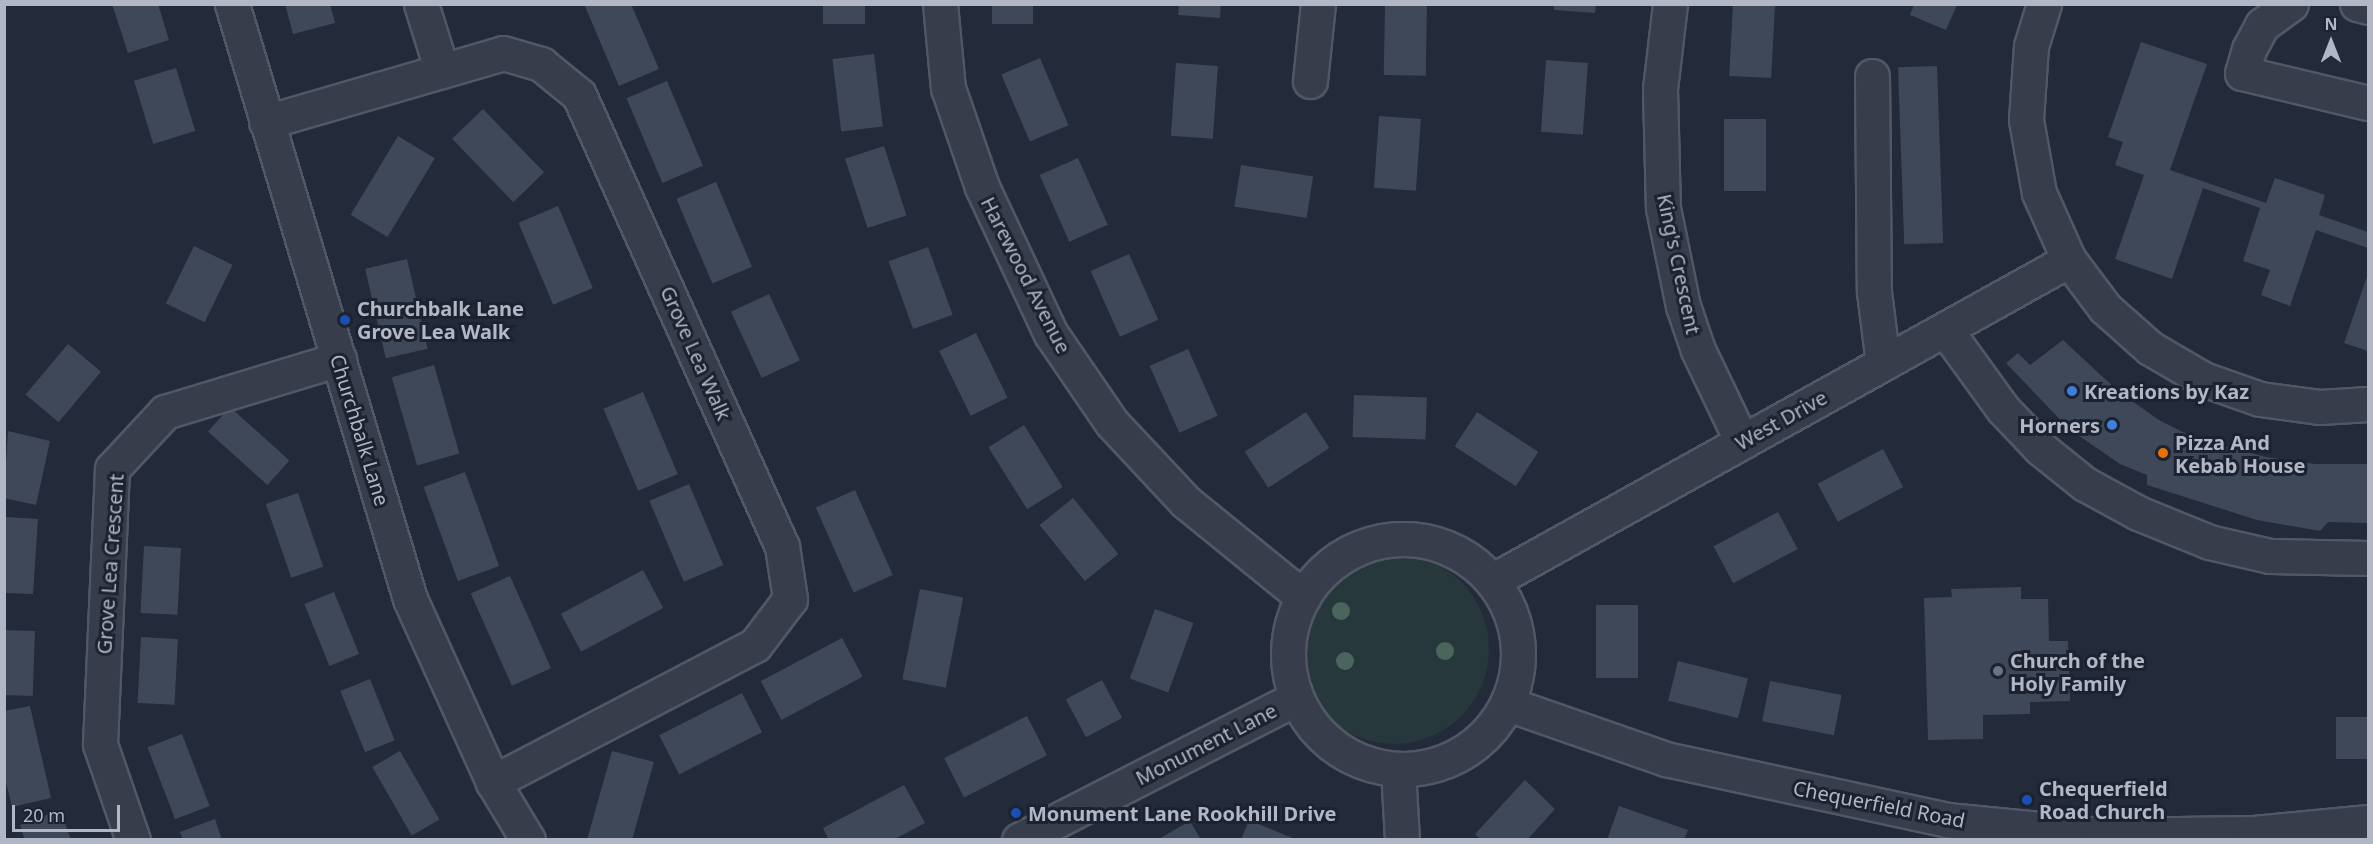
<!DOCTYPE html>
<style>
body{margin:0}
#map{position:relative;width:2373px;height:844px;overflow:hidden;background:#232a39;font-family:"Noto Sans",sans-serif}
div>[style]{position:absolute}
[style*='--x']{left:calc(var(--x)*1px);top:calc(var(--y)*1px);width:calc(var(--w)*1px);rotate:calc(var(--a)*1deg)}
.green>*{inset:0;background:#26383c}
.round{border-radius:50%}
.building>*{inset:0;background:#3f4859;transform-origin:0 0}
.roads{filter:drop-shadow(2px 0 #525765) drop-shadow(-2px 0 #525765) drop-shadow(0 2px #525765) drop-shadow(0 -2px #525765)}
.minor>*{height:33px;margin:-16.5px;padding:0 16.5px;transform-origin:16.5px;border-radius:16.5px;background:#373d4a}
.minor>.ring{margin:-16.5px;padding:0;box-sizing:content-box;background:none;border:33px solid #373d4a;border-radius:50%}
.trees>*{width:18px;height:18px;margin:-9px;border-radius:50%;background:#4a655c}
.dots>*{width:16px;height:16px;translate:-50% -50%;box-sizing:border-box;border:3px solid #1c222f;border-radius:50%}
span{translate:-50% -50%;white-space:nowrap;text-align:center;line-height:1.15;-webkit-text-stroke:6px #1c222f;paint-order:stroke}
.street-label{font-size:20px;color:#b2b7c6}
.poi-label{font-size:20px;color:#b2b7c6;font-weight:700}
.left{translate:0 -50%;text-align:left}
.right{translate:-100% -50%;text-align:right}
.frame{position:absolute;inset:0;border:6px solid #b2b7c6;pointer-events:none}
.north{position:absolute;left:2301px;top:12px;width:60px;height:60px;-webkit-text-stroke:4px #1c222f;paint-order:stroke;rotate:0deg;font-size:16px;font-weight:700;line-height:24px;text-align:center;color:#b2b7c6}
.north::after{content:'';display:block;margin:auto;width:21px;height:27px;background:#b2b7c6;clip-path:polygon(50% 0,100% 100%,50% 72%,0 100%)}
.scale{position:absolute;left:12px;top:805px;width:108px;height:27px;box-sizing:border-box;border:3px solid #b2b7c6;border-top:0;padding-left:8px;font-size:18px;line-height:21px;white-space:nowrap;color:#b2b7c6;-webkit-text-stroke:4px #1c222f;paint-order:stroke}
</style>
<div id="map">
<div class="green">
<div class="round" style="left:1299px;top:554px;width:190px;height:190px"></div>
</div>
<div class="building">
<div style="clip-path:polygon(112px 4px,158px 4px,169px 40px,128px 53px)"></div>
<div style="clip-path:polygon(285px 4px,330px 4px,335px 23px,293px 34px)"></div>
<div style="clip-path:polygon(584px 4px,631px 4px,659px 69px,619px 86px)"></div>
<div style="left:823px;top:4px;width:42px;height:20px"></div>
<div style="left:992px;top:4px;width:41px;height:20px"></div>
<div style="clip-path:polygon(1179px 4px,1221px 4px,1220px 18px,1178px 15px)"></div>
<div style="left:1385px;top:4px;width:42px;height:71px;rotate:1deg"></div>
<div style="clip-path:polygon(1554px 4px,1596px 4px,1595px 13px,1554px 10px)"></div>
<div style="left:1733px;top:4px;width:42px;height:72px;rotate:3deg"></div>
<div style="clip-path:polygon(1914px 5px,1957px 5px,1946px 30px,1910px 15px)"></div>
<div style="clip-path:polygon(2141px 42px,2207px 64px,2170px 170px,2266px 203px,2275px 178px,2325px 195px,2319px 215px,2368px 232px,2368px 248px,2316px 230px,2290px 306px,2261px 295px,2270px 270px,2243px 261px,2260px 208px,2203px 188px,2172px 279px,2115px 259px,2144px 175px,2115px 165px,2123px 142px,2108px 137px)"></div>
<div style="left:874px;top:54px;width:73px;height:42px;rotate:83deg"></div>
<div style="left:1040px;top:58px;width:73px;height:42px;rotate:67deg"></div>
<div style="left:1546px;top:60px;width:42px;height:72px;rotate:4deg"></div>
<div style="left:1176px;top:63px;width:42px;height:73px;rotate:4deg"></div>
<div style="left:1937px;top:66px;width:177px;height:39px;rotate:88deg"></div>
<div style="left:176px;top:68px;width:66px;height:44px;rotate:73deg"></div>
<div style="left:667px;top:81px;width:92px;height:44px;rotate:67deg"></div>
<div style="left:483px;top:109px;width:88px;height:43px;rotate:46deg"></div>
<div style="left:1379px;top:116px;width:42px;height:72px;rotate:4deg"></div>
<div style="left:1724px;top:119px;width:42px;height:72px"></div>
<div style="left:398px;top:136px;width:43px;height:92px;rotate:31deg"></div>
<div style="left:884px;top:146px;width:73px;height:41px;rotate:72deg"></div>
<div style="left:1078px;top:158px;width:73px;height:42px;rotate:66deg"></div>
<div style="left:1241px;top:165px;width:73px;height:42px;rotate:9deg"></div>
<div style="left:716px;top:182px;width:92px;height:43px;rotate:67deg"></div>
<div style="left:558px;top:206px;width:89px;height:43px;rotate:67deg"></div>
<div style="left:194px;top:246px;width:43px;height:64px;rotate:26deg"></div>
<div style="left:928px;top:247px;width:72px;height:42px;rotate:70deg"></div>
<div style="left:1129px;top:254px;width:72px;height:42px;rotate:66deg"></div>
<div style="left:407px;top:259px;width:92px;height:43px;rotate:77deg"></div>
<div style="clip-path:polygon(2368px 274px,2368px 351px,2344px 343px)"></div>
<div style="left:769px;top:294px;width:73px;height:42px;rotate:65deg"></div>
<div style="left:976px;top:333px;width:72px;height:41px;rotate:64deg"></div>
<div style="clip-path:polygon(2063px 340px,2119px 392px,2159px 420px,2197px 439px,2266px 457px,2315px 464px,2368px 464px,2368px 523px,2328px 522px,2320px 531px,2257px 520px,2147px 485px,2147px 475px,2120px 464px,2069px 429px,2006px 363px,2018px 353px,2030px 365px)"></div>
<div style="left:68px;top:344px;width:43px;height:66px;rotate:40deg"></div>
<div style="left:1188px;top:349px;width:73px;height:42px;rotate:66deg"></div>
<div style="left:434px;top:365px;width:92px;height:44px;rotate:74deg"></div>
<div style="left:643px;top:392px;width:89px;height:43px;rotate:67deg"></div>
<div style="left:1354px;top:395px;width:73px;height:42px;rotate:2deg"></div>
<div style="left:230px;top:407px;width:80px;height:33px;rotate:42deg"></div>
<div style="left:1306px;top:412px;width:43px;height:73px;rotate:57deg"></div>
<div style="left:1477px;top:412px;width:73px;height:41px;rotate:33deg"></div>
<div style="left:1024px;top:425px;width:73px;height:42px;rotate:58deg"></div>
<div style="clip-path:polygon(8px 431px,50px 441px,36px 505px,4px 498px)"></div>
<div style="left:1883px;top:449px;width:43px;height:74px;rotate:62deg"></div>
<div style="left:465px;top:472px;width:100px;height:44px;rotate:70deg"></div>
<div style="left:689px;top:484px;width:88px;height:43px;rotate:67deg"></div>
<div style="left:855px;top:490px;width:93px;height:43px;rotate:66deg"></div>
<div style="left:298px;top:493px;width:78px;height:34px;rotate:71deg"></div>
<div style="left:1073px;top:498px;width:72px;height:43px;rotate:51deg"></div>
<div style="left:1778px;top:512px;width:42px;height:73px;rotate:62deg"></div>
<div style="clip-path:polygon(5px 517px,38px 519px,33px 594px,5px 593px)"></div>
<div style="left:144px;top:546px;width:37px;height:67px;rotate:3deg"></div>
<div style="left:643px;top:570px;width:43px;height:93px;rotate:62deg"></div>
<div style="left:510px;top:576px;width:101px;height:43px;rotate:66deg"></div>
<div style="clip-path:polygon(2021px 587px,2021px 599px,2048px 599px,2049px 641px,2068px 641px,2070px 701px,2030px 702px,2030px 714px,1983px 715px,1983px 739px,1928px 740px,1924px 598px,1952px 597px,1951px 589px)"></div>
<div style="left:920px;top:589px;width:44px;height:92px;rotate:11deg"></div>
<div style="left:334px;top:592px;width:67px;height:32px;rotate:68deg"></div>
<div style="left:1596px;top:605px;width:42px;height:73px"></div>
<div style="left:1155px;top:609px;width:41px;height:74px;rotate:20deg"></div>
<div style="left:4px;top:630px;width:31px;height:65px;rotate:2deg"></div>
<div style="left:141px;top:637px;width:37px;height:66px;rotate:3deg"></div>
<div style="left:842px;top:638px;width:44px;height:92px;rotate:62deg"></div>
<div style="left:1678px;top:661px;width:72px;height:41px;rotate:14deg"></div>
<div style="left:370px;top:679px;width:66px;height:32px;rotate:68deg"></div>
<div style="left:1102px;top:680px;width:43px;height:41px;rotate:62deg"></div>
<div style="left:1770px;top:681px;width:73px;height:41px;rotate:11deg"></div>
<div style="left:742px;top:693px;width:44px;height:93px;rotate:63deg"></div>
<div style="clip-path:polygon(30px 706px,51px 798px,12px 807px,4px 774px,4px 711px)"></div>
<div style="left:1027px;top:716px;width:44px;height:93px;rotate:63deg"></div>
<div style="left:2368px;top:717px;width:42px;height:32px;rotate:90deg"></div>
<div style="left:182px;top:734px;width:77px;height:37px;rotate:69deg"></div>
<div style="left:400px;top:751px;width:79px;height:32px;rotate:60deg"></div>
<div style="clip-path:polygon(612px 751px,654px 762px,632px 840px,587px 840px)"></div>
<div style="clip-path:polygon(1525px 780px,1555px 809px,1527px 840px,1481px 840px,1475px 834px)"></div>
<div style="clip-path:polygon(904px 785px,925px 823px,893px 840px,829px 840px,823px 828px)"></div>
<div style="clip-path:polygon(1619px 806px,1688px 830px,1684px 840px,1607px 840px)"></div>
<div style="clip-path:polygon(60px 810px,71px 840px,25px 840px,20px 825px)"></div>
<div style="clip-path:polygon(215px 819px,222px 840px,183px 840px,180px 832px)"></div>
<div style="clip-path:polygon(1249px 820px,1295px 839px,1295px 840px,1241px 840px)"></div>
<div style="clip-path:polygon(1190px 821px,1201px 840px,1157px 840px)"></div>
</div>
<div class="roads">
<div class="minor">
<div style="--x:232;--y:4;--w:621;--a:73.34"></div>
<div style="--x:410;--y:599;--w:201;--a:65.6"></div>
<div style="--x:493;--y:782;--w:68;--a:58.9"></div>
<div style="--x:421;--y:4;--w:70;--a:72.6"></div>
<div style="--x:940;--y:4;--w:84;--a:84.6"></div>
<div style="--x:948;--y:88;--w:105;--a:71"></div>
<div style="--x:982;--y:187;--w:162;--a:64.9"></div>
<div style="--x:1051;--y:334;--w:108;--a:55.6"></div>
<div style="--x:1112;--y:423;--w:108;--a:46.9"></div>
<div style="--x:1186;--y:502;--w:151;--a:39.1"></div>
<div style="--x:1670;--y:4;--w:86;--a:96.7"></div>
<div style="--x:1660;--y:89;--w:119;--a:88.6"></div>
<div style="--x:1663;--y:208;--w:100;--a:78.5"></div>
<div style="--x:1683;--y:306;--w:46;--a:71.2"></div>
<div style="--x:1698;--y:350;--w:102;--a:64.4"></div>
<div style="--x:2044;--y:4;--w:44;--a:107.2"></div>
<div style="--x:2031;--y:46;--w:74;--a:93.9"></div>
<div style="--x:2026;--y:120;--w:74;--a:79.9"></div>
<div style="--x:2039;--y:193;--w:73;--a:65.9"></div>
<div style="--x:2069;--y:260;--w:60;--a:53.1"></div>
<div style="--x:2105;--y:308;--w:60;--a:41.6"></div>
<div style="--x:2150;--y:348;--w:61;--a:30.3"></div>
<div style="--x:2203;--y:379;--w:60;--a:19.3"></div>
<div style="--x:2260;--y:399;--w:61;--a:7.6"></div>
<div style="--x:2320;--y:407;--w:48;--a:-3.6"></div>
<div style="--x:2291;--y:4;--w:36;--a:144"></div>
<div style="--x:2262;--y:25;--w:27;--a:118"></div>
<div style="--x:2249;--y:49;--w:25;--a:106"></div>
<div style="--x:2242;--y:73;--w:130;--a:13.4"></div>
<div style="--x:2357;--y:4;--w:11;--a:15"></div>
<div style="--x:1872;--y:76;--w:216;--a:89.5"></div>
<div style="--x:1874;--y:292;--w:72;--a:82.8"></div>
<div style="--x:1310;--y:81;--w:77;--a:-84.1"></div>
<div style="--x:266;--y:122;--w:247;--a:-16.2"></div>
<div style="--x:503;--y:53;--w:40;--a:16"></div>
<div style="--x:541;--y:64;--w:49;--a:39.2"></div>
<div style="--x:579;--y:95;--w:495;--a:65.8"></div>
<div style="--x:782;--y:546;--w:54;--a:81.4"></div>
<div style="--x:790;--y:599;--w:58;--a:127.3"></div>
<div style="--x:755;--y:645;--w:296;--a:152.4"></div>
<div style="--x:1945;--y:329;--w:99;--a:54.1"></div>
<div style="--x:2003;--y:409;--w:54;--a:46.5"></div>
<div style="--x:2040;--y:448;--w:58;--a:38.7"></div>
<div style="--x:2085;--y:484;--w:60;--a:28.7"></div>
<div style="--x:2138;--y:513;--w:77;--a:22.2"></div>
<div style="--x:2209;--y:542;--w:63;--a:12.9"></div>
<div style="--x:2270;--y:556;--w:98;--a:1.2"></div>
<div class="ring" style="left:1288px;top:539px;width:197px;height:197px"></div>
<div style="--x:1492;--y:581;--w:660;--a:-29.09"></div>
<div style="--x:1508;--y:704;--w:167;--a:19.2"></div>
<div style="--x:1666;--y:759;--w:288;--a:12.2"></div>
<div style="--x:1947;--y:820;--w:154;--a:5.6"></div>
<div style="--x:2100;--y:835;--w:154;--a:-0.7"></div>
<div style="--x:2254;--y:833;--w:115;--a:-5.5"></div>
<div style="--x:1398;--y:770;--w:70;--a:86.7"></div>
<div style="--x:133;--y:840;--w:102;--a:-109"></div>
<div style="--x:100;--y:744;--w:275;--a:-87.5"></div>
<div style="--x:112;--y:469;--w:78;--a:-47.1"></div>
<div style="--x:165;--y:412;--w:182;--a:-16.9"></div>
<div style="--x:1019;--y:840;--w:311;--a:-27.1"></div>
</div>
</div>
<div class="trees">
<div style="left:1341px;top:611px"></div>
<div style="left:1445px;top:651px"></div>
<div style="left:1345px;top:661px"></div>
</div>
<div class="dots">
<div style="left:345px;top:320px;background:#1a4fb4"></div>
<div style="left:2072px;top:391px;background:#3f7fe0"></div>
<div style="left:2112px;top:425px;background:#3f7fe0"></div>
<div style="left:2163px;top:453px;background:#e8710a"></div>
<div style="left:1998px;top:671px;background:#6b7280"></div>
<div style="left:2027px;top:800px;background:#1a4fb4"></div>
<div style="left:1016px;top:813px;background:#1a4fb4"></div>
</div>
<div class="street-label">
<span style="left:1679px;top:264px;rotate:78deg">King's Crescent</span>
<span style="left:1026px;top:275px;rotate:63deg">Harewood Avenue</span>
<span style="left:696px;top:353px;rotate:66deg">Grove Lea Walk</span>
<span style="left:1781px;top:420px;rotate:-29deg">West Drive</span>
<span style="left:360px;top:430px;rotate:73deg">Churchbalk Lane</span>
<span style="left:110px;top:564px;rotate:-86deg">Grove Lea Crescent</span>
<span style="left:1206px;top:744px;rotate:-27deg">Monument Lane</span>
<span style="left:1879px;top:804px;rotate:11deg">Chequerfield Road</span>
</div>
<div class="poi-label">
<span class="left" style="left:357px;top:320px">Churchbalk Lane<br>Grove Lea Walk</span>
<span class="left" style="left:2084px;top:391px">Kreations by Kaz</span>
<span class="right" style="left:2100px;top:425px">Horners</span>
<span class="left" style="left:2175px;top:454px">Pizza And<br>Kebab House</span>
<span class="left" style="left:2010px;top:672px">Church of the<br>Holy Family</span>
<span class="left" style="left:2039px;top:800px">Chequerfield<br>Road Church</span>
<span class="left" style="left:1028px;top:813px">Monument Lane Rookhill Drive</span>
</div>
<div class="frame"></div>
<div class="north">N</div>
<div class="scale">20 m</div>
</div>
